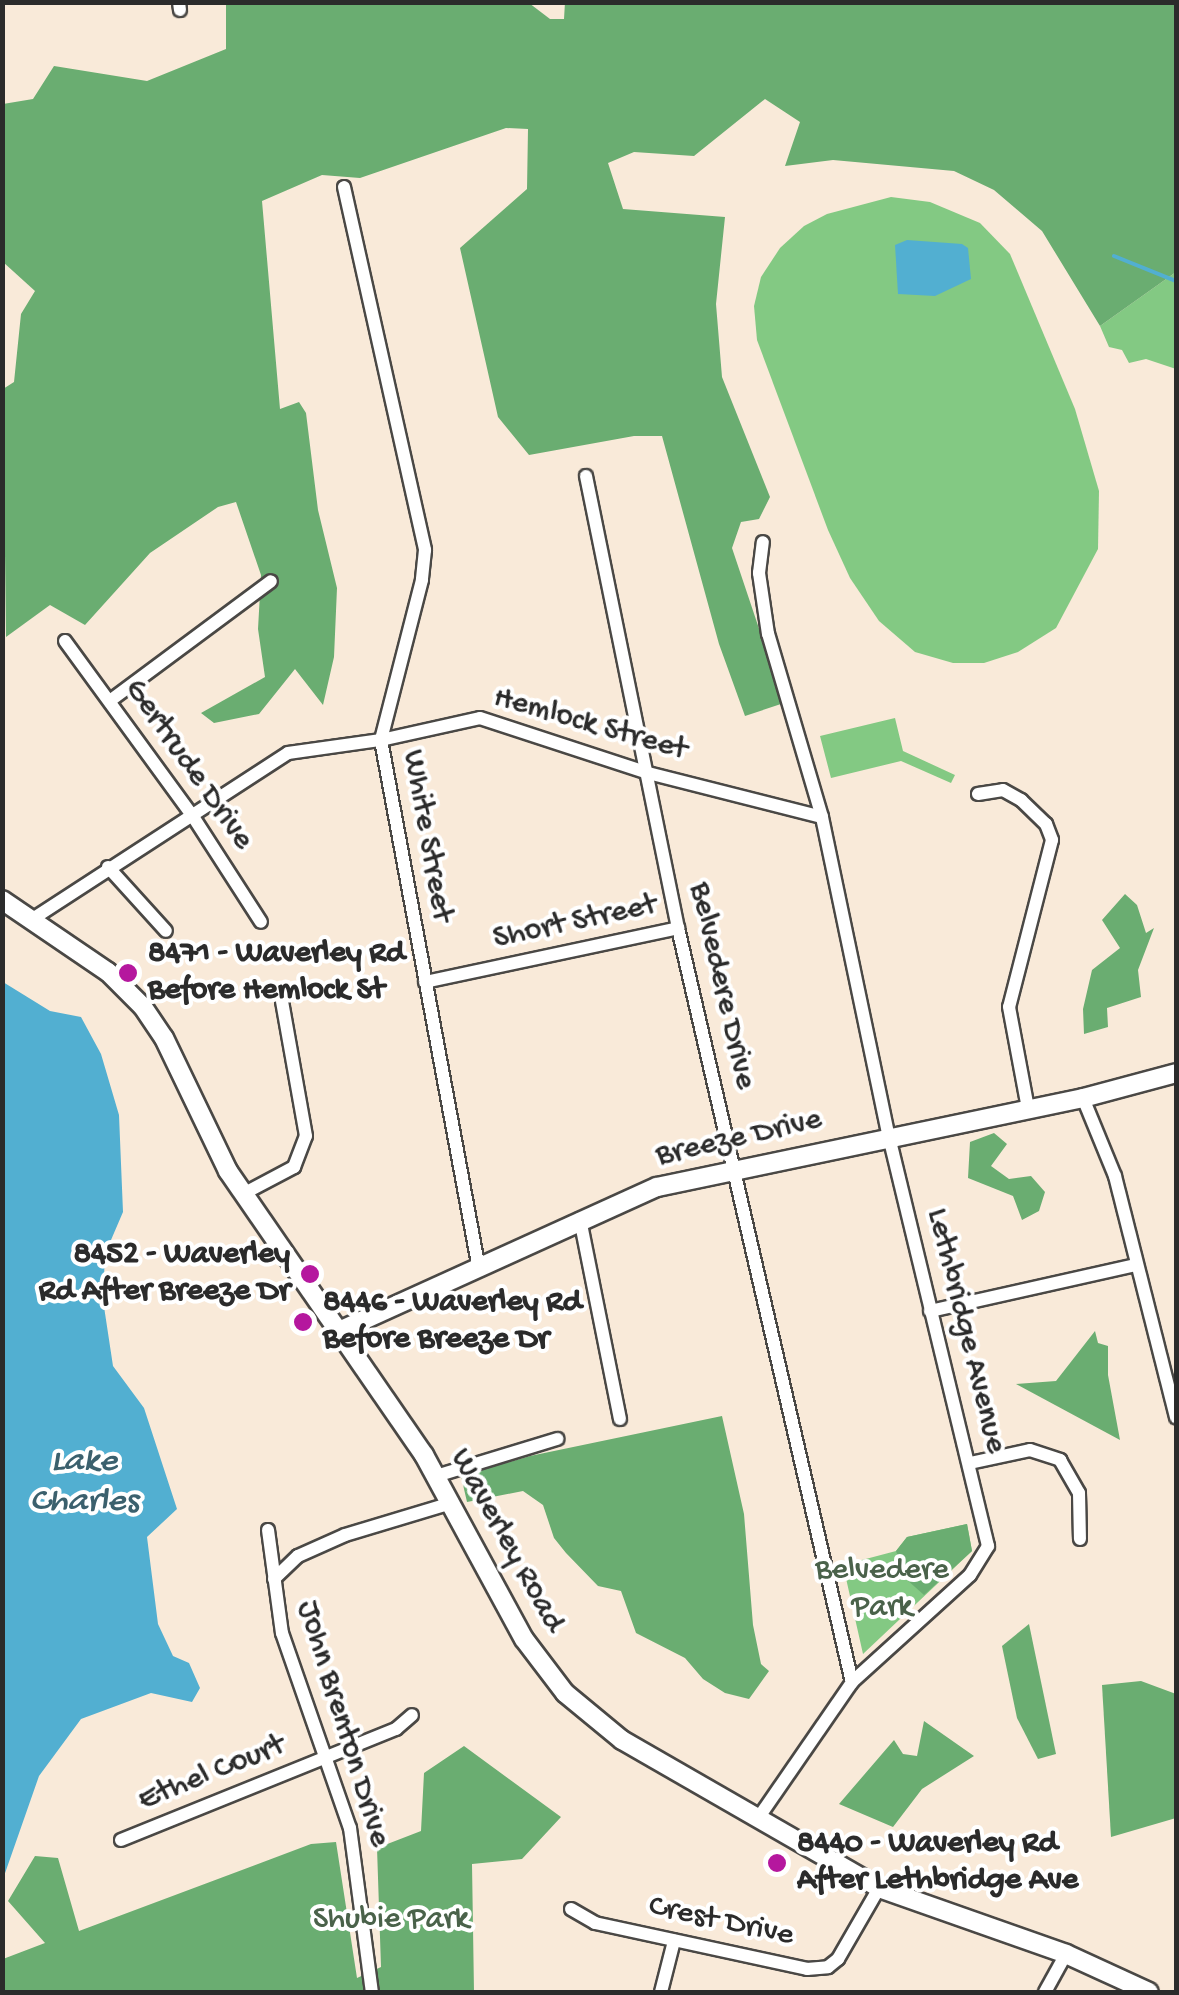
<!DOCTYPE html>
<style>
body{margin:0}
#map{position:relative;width:1179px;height:1995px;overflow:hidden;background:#f9ead9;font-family:"Gochi Hand",sans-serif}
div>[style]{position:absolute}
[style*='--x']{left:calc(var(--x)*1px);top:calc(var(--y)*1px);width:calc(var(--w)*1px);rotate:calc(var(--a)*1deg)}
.green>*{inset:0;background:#83c983}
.forest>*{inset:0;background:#6aad71}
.water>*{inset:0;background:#52afd1}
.stream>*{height:4px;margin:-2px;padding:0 2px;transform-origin:2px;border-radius:2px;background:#52afd1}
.roads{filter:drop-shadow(2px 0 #4a4845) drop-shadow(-2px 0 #4a4845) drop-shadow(0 2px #4a4845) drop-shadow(0 -2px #4a4845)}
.street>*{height:12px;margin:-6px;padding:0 6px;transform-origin:6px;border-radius:6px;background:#fff}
.secondary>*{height:18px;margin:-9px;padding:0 9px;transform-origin:9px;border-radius:9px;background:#fff}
.dots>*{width:28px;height:28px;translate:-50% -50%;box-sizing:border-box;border:5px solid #fff;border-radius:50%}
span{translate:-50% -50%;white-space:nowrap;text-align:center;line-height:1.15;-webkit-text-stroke:8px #fff;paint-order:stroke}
.street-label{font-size:32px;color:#2b2b2b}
.poi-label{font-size:32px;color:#2b2b2b;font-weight:700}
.left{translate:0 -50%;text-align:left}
.right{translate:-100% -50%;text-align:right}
.park-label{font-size:32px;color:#4a624a}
.water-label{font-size:35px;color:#3b606d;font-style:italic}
.frame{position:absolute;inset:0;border:5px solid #2b2b2b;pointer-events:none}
</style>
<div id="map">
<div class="green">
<div style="clip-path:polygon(891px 197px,930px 202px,980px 223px,1010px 254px,1075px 409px,1099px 491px,1098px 549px,1056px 628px,1018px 652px,984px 663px,953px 663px,915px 652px,879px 621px,850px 578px,828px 530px,757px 340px,754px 306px,761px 277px,780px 248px,804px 226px,827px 214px)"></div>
<div style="clip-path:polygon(1176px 272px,1176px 369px,1146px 359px,1129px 363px,1122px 350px,1109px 347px,1100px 326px)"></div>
<div style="clip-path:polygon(895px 718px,903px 751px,955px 775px,951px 783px,901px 761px,831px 778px,820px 736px)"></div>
<div style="clip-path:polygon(967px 1524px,972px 1551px,863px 1654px,843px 1565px,896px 1551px,907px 1537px)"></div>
</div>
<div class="forest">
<div style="clip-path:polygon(565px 2px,1176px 3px,1176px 272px,1100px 326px,1042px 231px,994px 190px,954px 171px,833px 160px,785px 166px,800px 122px,765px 99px,694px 156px,634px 152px,608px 163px,623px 209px,725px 217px,716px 304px,722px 377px,770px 497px,759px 519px,741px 522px,732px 548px,784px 703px,745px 716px,719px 644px,662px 436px,634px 436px,529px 455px,498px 417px,460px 248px,527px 189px,528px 129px,506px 128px,360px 178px,322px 175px,262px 201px,280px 409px,299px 402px,306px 413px,318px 510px,337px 588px,334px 657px,323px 705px,295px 669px,259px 714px,214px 723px,201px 713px,265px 677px,258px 629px,261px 575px,236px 502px,218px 507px,150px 553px,85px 625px,50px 605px,6px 637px,3px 389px,14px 382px,21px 314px,35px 291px,3px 262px,3px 104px,33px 99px,54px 66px,147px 81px,226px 49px,226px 3px,529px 3px,550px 19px,564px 19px)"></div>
<div style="clip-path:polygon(1125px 894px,1137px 905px,1146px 933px,1154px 928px,1138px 970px,1141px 997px,1107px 1008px,1108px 1027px,1084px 1034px,1083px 1009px,1092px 970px,1120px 948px,1102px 920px)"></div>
<div style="clip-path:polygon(994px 1133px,1007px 1144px,991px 1166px,1009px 1179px,1031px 1176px,1045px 1192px,1039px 1211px,1022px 1220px,1013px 1196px,968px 1178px,970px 1142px)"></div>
<div style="clip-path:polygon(1095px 1331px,1098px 1343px,1108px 1346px,1108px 1375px,1120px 1440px,1016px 1384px,1056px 1381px)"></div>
<div style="clip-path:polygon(722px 1416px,744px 1514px,753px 1625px,761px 1664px,769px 1671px,749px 1699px,725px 1693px,703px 1679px,685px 1658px,636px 1633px,621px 1591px,598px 1586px,566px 1553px,554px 1538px,543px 1505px,523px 1491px,467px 1502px,461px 1476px,530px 1456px)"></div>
<div style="clip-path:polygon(967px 1524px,972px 1551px,924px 1595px,906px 1579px,896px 1551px,907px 1537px)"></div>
<div style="clip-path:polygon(1029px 1624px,1056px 1754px,1038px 1759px,1017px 1718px,1002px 1646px)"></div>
<div style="clip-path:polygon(1141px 1681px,1176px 1694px,1176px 1818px,1111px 1837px,1102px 1685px)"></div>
<div style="clip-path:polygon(924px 1721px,974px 1756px,922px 1789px,893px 1827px,839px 1804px,894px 1740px,903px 1754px,917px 1756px)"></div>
<div style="clip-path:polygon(464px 1746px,561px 1817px,522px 1859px,472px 1864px,474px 1992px,3px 1992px,3px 1959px,45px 1943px,8px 1901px,35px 1856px,58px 1858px,79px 1931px,311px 1844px,336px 1842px,357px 1978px,381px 1967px,377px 1848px,421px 1831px,424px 1773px)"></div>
</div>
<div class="water">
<div style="clip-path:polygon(907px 240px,962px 244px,968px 248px,971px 279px,935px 296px,898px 294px,895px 245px)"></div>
<div style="clip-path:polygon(3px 982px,50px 1011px,81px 1017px,101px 1054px,119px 1115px,123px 1212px,105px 1254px,103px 1300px,113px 1366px,144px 1408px,177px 1509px,147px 1537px,158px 1624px,173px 1656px,189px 1663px,200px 1688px,192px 1702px,151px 1693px,81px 1719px,39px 1776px,3px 1879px)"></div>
</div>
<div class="stream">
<div style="--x:1114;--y:256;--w:67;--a:22"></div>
</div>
<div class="roads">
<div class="street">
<div style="--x:179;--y:2;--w:8;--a:83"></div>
<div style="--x:344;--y:187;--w:372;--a:77.4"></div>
<div style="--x:425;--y:550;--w:30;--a:96"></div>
<div style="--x:422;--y:580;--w:165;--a:104.4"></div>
<div style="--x:381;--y:740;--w:533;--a:79.51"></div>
<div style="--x:586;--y:476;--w:461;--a:78.5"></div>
<div style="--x:678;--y:928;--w:774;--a:77.01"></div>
<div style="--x:65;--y:641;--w:215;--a:53.9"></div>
<div style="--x:192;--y:815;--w:127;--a:57.2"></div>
<div style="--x:111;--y:700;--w:199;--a:-36.6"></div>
<div style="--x:978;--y:794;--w:25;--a:-9"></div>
<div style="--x:1003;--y:790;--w:21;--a:29"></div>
<div style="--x:1021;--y:800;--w:35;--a:44"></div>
<div style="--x:1046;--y:824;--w:17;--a:69"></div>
<div style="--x:1052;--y:840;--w:172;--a:104.4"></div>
<div style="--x:1009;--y:1007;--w:104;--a:79.4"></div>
<div style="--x:108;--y:867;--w:86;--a:47.8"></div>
<div style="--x:31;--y:920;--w:306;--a:-33"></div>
<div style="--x:288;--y:753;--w:94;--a:-8"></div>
<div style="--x:381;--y:740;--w:101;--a:-12.5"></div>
<div style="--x:480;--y:718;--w:177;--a:18.1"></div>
<div style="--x:648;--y:773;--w:179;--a:14.2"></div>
<div style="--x:425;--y:982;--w:259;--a:-12"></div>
<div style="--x:1083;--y:1098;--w:84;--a:67.7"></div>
<div style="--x:1115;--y:1176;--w:249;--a:75.8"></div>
<div style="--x:243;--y:1194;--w:58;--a:-27.9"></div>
<div style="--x:294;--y:1167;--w:33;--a:-69"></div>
<div style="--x:306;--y:1136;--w:137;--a:-100.1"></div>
<div style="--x:580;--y:1219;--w:204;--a:78.7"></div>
<div style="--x:930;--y:1311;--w:211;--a:-12.6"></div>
<div style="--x:970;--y:1463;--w:61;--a:-12.2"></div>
<div style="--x:1030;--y:1450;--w:32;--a:18"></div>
<div style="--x:1060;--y:1460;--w:38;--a:60"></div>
<div style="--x:1079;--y:1493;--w:46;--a:88.8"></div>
<div style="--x:436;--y:1476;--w:127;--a:-17"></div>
<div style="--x:268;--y:1530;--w:104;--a:82.3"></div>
<div style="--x:282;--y:1633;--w:207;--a:70.8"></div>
<div style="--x:350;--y:1828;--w:165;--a:82.4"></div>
<div style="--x:274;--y:1579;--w:33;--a:-44"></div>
<div style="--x:298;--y:1556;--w:51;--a:-24.1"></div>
<div style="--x:345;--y:1535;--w:112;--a:-16.7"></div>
<div style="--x:759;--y:1817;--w:164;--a:-55.4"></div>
<div style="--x:852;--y:1682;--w:159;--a:-42.2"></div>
<div style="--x:970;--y:1575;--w:34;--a:-58"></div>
<div style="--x:988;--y:1546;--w:420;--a:-103.6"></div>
<div style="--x:889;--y:1138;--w:328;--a:-101.8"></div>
<div style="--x:822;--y:817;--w:191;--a:-106.4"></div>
<div style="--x:768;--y:634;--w:62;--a:-98.4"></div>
<div style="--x:759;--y:573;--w:31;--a:-83"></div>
<div style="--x:121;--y:1840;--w:297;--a:-22"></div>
<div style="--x:396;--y:1729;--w:21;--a:-41"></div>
<div style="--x:571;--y:1909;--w:28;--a:30"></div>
<div style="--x:595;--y:1923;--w:217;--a:12.2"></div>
<div style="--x:807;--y:1969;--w:21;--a:-5"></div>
<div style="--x:828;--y:1967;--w:13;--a:-39"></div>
<div style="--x:838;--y:1959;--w:82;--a:-60"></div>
<div style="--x:661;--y:1992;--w:53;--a:-75.7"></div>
<div style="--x:1045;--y:1992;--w:43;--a:-61.1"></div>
</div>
<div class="secondary">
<div style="--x:2;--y:900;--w:128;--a:34.2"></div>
<div style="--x:108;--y:972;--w:49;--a:45"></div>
<div style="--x:143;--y:1007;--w:37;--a:56"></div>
<div style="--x:164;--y:1038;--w:148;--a:64.3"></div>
<div style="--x:228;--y:1171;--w:345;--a:55.4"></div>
<div style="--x:424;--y:1455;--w:209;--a:61.5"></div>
<div style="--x:524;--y:1639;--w:68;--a:52.8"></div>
<div style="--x:565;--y:1693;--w:74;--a:39.5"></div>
<div style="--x:622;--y:1740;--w:297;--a:29.9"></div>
<div style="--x:879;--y:1888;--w:198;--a:19.4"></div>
<div style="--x:1066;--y:1954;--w:91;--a:24.6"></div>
<div style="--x:337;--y:1332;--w:351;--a:-24.4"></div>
<div style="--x:657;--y:1187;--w:435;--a:-11.8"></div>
<div style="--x:1083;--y:1098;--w:96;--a:-15"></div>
</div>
</div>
<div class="dots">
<div style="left:128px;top:973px;background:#b5179e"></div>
<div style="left:310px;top:1274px;background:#b5179e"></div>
<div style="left:303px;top:1322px;background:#b5179e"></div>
<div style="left:777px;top:1863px;background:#b5179e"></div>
</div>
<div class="street-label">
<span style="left:590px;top:725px;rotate:16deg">Hemlock Street</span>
<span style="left:188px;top:765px;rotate:55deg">Gertrude Drive</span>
<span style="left:426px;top:836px;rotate:80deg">White Street</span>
<span style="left:575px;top:923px;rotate:-12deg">Short Street</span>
<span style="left:721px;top:986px;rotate:77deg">Belvedere Drive</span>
<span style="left:739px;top:1139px;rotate:-13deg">Breeze Drive</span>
<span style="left:965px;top:1331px;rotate:76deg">Lethbridge Avenue</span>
<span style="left:506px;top:1541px;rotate:61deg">Waverley Road</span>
<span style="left:342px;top:1724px;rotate:73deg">John Brenton Drive</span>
<span style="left:212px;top:1774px;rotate:-22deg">Ethel Court</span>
<span style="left:721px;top:1922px;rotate:12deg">Crest Drive</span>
</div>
<div class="poi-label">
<span class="left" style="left:148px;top:973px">8471 - Waverley Rd<br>Before Hemlock St</span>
<span class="right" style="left:290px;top:1274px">8452 - Waverley<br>Rd After Breeze Dr</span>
<span class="left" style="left:323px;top:1322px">8446 - Waverley Rd<br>Before Breeze Dr</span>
<span class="left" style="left:797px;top:1863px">8440 - Waverley Rd<br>After Lethbridge Ave</span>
</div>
<div class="park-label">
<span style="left:882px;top:1590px">Belvedere<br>Park</span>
<span style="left:391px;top:1920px">Shubie Park</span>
</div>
<div class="water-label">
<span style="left:84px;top:1483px">Lake<br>Charles</span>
</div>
<div class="frame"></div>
</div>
